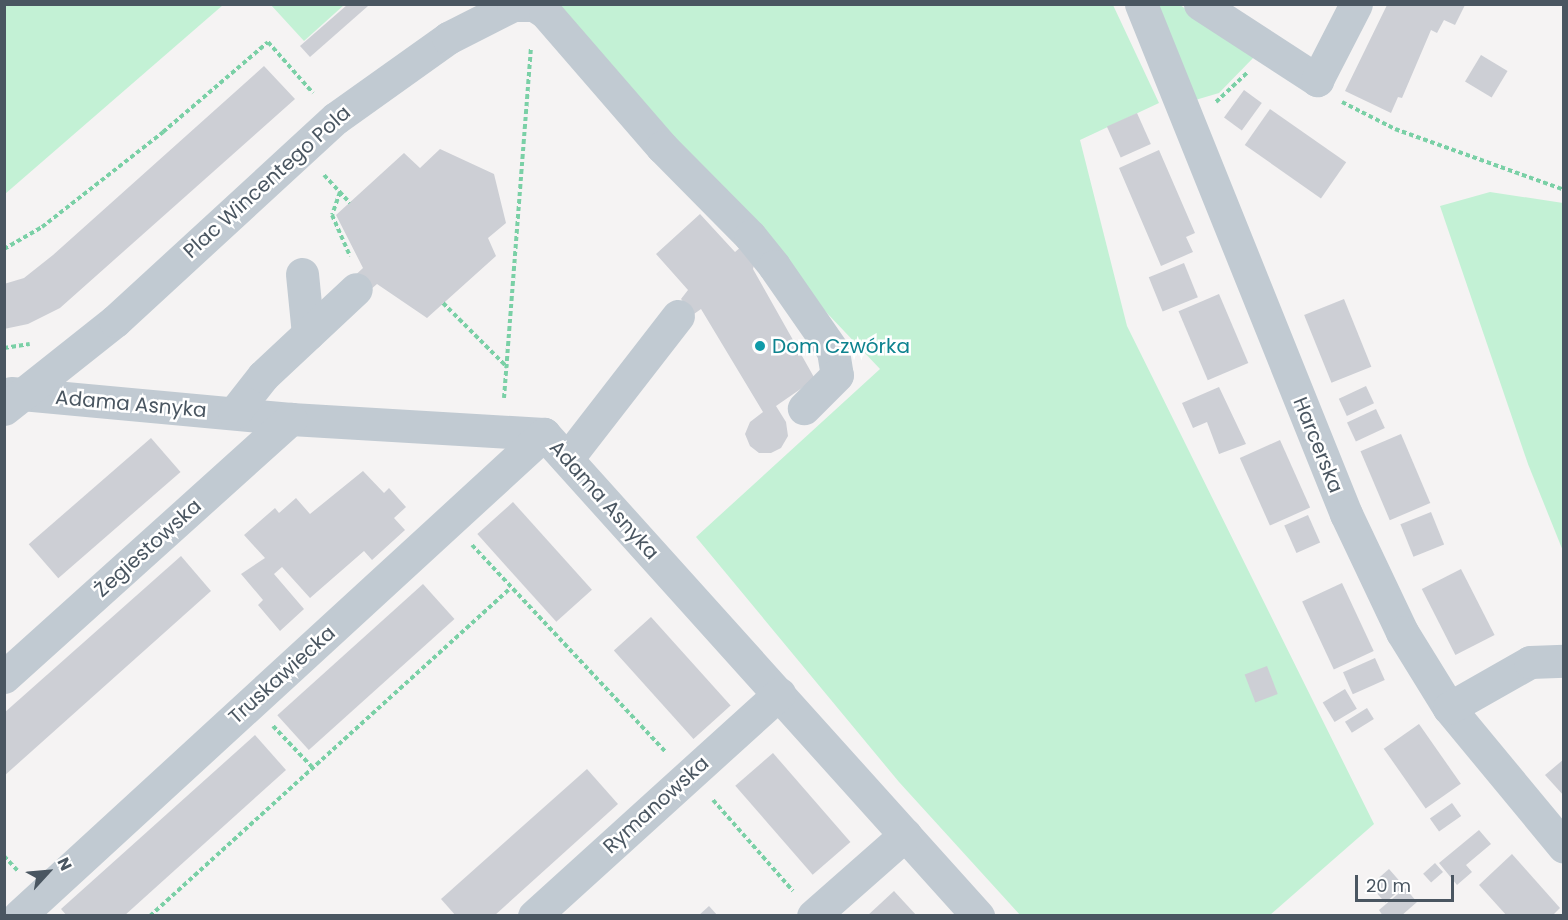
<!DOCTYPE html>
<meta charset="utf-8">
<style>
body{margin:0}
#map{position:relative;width:1568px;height:920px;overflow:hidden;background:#f5f3f3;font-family:Poppins,sans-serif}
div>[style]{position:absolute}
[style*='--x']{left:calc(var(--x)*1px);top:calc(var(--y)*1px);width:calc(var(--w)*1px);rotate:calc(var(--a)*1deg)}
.green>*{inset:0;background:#c3f1d5}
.building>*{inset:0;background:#cdcfd5;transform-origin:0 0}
.path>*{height:4px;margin-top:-2px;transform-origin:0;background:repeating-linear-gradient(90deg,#7ad0a6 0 4.5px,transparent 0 7.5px)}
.minor>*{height:33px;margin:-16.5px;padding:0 16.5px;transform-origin:16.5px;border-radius:16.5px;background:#c1cad2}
.dots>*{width:16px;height:16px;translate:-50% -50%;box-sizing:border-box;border:3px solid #fff;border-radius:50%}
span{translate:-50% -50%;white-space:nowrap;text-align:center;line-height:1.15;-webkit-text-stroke:5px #fff;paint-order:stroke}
.street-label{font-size:20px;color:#4a5661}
.culture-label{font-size:20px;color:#0d838f}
.left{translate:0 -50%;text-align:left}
.frame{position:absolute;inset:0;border:6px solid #4a5661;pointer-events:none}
.north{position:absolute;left:18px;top:842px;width:60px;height:60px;-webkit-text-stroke:4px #fff;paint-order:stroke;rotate:64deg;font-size:16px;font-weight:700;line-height:24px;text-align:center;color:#4a5661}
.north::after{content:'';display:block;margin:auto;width:21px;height:27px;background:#4a5661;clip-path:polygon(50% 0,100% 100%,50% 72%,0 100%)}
.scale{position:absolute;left:1355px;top:875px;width:99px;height:27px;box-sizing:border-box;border:3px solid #4a5661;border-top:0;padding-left:8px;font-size:18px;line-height:21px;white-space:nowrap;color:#4a5661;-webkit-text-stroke:4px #fff;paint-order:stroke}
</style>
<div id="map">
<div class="green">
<div style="clip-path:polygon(5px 4px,223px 4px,223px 5px,5px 194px)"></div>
<div style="clip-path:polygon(271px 5px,344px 5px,304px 41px)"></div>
<div style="clip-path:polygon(555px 5px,1113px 5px,1159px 103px,1080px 140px,1127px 326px,1374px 824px,1270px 915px,1020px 915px,899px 782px,696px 537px,880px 369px,808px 293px)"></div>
<div style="clip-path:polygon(1154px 5px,1180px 5px,1255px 56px,1219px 93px,1192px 101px)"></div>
<div style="clip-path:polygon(1490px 192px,1563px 203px,1563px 551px,1528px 464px,1440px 206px)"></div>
</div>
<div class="building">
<div style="clip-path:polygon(347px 5px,368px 6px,310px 57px,300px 46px)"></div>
<div style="clip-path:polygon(1387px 5px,1465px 5px,1455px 25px,1444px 20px,1437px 33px,1431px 30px,1402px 98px,1398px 97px,1391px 113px,1345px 91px)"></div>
<div style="left:1481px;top:55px;width:31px;height:31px;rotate:31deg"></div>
<div style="clip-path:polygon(264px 66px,295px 99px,60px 308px,28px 324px,4px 329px,4px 284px,24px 278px,53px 255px)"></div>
<div style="left:1244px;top:90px;width:22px;height:34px;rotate:36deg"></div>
<div style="left:1270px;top:109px;width:93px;height:44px;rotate:35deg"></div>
<div style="left:1137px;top:113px;width:34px;height:33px;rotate:66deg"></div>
<div style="clip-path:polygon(440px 149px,494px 174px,506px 223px,488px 238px,496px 256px,427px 318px,377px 284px,363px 296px,349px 281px,363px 268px,336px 215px,404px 153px,420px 168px)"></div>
<div style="clip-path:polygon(1159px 150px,1195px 233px,1186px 237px,1193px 252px,1161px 266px,1119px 168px)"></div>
<div style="clip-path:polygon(700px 214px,735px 252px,742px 246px,756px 258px,753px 269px,815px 379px,776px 406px,786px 422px,788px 436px,781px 448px,771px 453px,759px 453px,750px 446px,745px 434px,750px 422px,763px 412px,701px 309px,694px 314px,681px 299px,688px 290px,656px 254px)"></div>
<div style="left:1184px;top:263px;width:37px;height:38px;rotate:68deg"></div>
<div style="left:1219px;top:294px;width:75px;height:44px;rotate:67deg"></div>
<div style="left:1344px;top:299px;width:73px;height:43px;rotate:68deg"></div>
<div style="left:1366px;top:386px;width:19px;height:30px;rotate:65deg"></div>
<div style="clip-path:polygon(1219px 387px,1246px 444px,1219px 454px,1207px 422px,1193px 428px,1182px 403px)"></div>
<div style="left:1376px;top:409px;width:21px;height:32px;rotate:65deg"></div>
<div style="left:1401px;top:434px;width:75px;height:44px;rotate:67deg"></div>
<div style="left:151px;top:438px;width:45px;height:162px;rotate:49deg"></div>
<div style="left:1280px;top:440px;width:74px;height:44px;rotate:66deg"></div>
<div style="clip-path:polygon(363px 471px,384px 493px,389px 488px,406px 507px,394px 518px,405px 530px,372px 560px,364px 551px,310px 598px,282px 567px,274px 574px,304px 609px,280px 631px,258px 605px,263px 600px,241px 574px,265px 558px,244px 535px,275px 508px,279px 513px,296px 498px,310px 514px)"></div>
<div style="left:513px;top:502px;width:118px;height:48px;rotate:48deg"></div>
<div style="left:1431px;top:512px;width:35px;height:33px;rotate:68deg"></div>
<div style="left:1308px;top:515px;width:30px;height:26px;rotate:66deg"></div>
<div style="clip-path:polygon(181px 556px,211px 591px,4px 776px,4px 713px)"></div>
<div style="left:1461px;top:569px;width:74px;height:44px;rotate:63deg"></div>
<div style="left:1342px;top:583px;width:75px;height:44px;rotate:65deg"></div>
<div style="left:423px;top:584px;width:47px;height:196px;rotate:48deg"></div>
<div style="left:651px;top:617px;width:119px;height:50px;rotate:48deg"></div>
<div style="left:1375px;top:658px;width:24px;height:35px;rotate:66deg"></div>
<div style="left:1267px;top:666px;width:30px;height:24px;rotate:69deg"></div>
<div style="left:1345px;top:689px;width:23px;height:26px;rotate:59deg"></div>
<div style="left:1367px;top:708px;width:13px;height:26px;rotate:58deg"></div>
<div style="left:1419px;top:724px;width:73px;height:43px;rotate:55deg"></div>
<div style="clip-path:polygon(255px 735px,286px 770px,124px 916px,67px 916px,61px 909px)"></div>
<div style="left:773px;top:753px;width:118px;height:50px;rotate:49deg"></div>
<div style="clip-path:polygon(1564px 759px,1564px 796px,1545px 775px)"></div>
<div style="clip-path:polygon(587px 769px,618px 804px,494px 916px,456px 916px,441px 899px)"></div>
<div style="left:1452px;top:803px;width:16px;height:27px;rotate:55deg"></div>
<div style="clip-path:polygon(1479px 830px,1491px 844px,1466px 865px,1472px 872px,1457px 885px,1439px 863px)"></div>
<div style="clip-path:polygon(1512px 854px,1560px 908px,1552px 916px,1507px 916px,1479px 885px)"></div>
<div style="left:1435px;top:863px;width:12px;height:16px;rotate:48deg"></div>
<div style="left:1389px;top:869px;width:23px;height:25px;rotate:49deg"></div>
<div style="clip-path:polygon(1405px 888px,1417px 902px,1401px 916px,1383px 916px,1379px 910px)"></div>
<div style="clip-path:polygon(894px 891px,917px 916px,867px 916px)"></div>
<div style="clip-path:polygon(709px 906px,718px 916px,698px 916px)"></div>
</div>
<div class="path">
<div style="--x:1216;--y:102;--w:44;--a:-43.2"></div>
<div style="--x:1342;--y:102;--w:59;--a:27"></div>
<div style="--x:1395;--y:129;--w:180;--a:19.8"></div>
<div style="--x:324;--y:175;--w:38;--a:47"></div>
<div style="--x:340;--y:192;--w:24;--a:109"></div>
<div style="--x:332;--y:215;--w:45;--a:66.3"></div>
<div style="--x:4;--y:249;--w:44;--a:-30.1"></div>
<div style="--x:42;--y:227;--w:154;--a:-38.1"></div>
<div style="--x:163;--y:132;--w:138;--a:-40.6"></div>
<div style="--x:268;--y:42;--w:68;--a:48.6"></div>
<div style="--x:443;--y:303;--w:91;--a:45"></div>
<div style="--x:4;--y:348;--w:26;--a:-9"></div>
<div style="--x:504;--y:398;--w:352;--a:-85.6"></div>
<div style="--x:472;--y:545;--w:284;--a:46.9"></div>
<div style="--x:273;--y:726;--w:59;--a:46.4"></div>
<div style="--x:713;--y:800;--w:121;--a:48.7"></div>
<div style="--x:4;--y:856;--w:21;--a:47"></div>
<div style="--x:150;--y:916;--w:486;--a:-42.3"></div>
</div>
<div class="minor">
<div style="--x:1141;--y:4;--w:550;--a:68.1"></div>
<div style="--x:1346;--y:514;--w:131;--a:64.6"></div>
<div style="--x:1402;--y:632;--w:89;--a:58.3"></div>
<div style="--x:1449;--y:708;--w:180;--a:50.4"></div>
<div style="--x:1200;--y:4;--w:140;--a:33"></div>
<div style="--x:1317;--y:80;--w:85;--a:-62.8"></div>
<div style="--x:302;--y:274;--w:60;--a:84.3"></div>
<div style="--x:11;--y:393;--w:281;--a:5.3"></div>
<div style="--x:291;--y:419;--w:253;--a:3.4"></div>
<div style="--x:544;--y:434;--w:649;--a:48"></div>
<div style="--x:4;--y:409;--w:142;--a:-38.4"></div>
<div style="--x:115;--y:321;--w:300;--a:-42.6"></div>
<div style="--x:336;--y:118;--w:138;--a:-35.5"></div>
<div style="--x:448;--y:38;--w:73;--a:-26.9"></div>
<div style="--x:513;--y:5;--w:21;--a:0"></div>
<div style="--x:534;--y:5;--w:13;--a:32"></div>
<div style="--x:545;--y:12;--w:179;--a:49.1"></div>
<div style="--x:662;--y:147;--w:125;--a:45.3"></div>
<div style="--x:750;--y:236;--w:38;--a:51"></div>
<div style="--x:774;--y:266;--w:103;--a:55.2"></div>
<div style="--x:833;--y:351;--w:24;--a:81"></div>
<div style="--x:837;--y:375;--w:47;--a:135"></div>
<div style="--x:234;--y:413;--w:47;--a:-51.9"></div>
<div style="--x:263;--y:376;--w:127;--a:-43.1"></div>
<div style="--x:567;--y:459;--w:181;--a:-52.2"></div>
<div style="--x:4;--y:677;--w:386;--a:-42"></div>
<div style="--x:1449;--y:708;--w:93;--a:-29.6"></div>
<div style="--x:1530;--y:662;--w:34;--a:-2"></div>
<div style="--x:19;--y:916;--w:713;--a:-42.55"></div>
<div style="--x:534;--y:916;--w:331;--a:-42.2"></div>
<div style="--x:813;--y:916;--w:123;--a:-41.4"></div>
</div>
<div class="dots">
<div style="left:760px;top:346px;background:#0f9aa8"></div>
</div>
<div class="street-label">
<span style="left:267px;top:182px;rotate:-42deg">Plac Wincentego Pola</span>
<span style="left:131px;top:404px;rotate:5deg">Adama Asnyka</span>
<span style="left:1318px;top:445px;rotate:68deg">Harcerska</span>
<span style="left:604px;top:500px;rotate:48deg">Adama Asnyka</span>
<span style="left:148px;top:548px;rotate:-42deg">Żegiestowska</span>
<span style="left:282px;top:675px;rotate:-42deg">Truskawiecka</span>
<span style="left:656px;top:805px;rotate:-42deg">Rymanowska</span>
</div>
<div class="culture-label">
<span class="left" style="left:772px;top:346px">Dom Czwórka</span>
</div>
<div class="frame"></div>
<div class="north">N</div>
<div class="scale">20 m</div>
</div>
